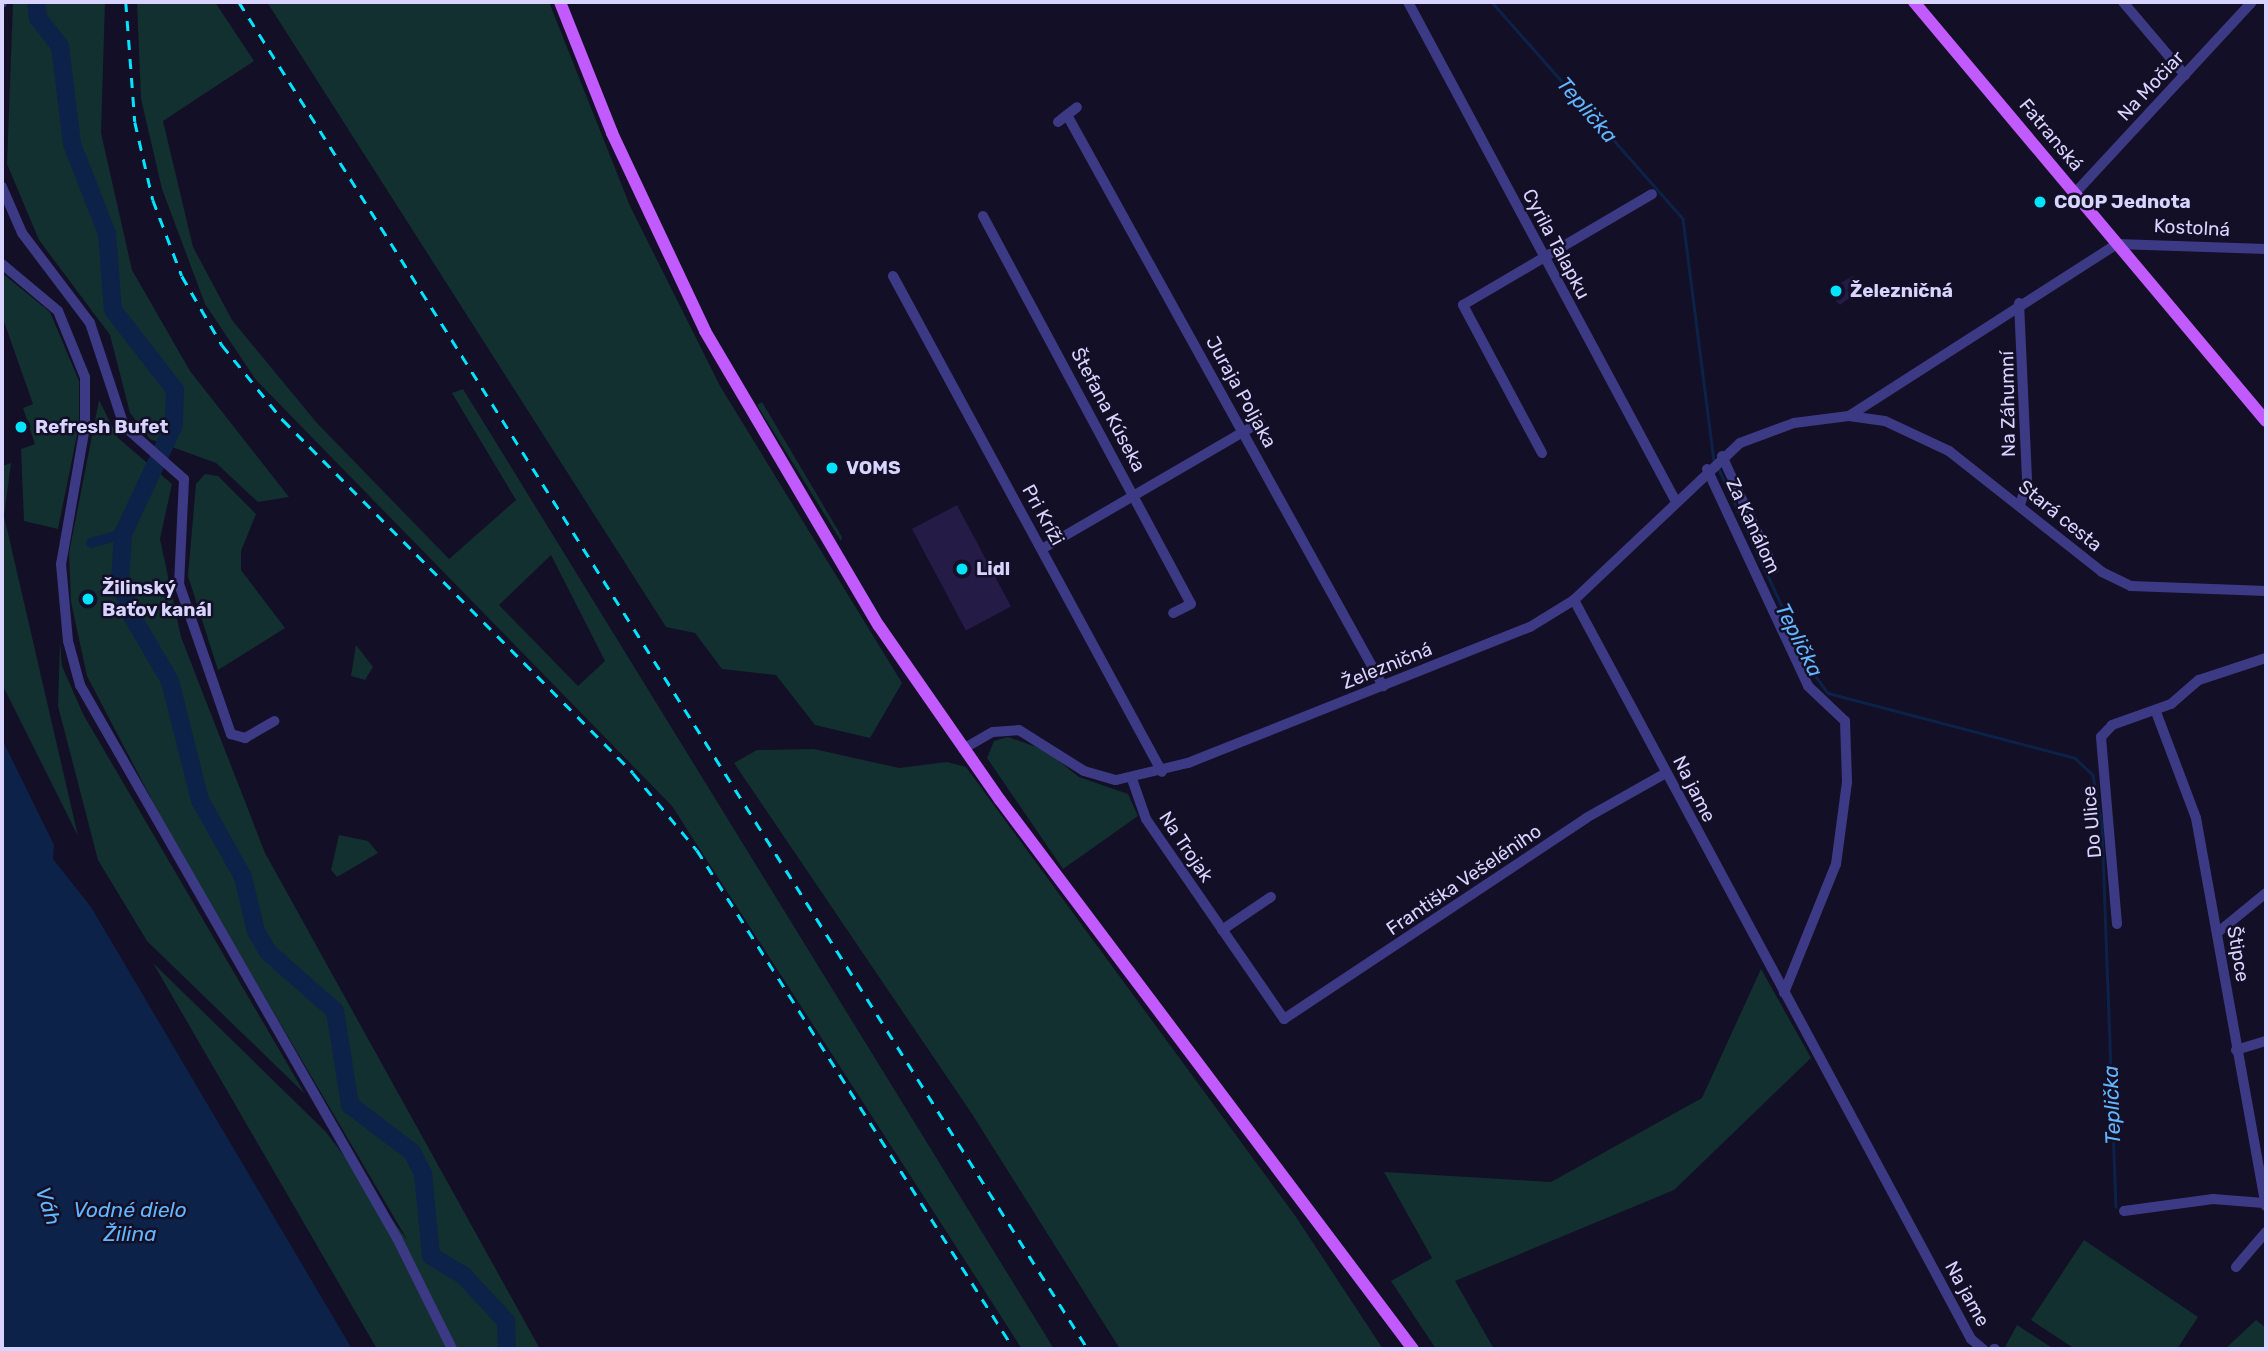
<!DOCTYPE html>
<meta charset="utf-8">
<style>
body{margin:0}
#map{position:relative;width:2268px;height:1351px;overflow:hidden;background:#130f26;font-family:Rubik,sans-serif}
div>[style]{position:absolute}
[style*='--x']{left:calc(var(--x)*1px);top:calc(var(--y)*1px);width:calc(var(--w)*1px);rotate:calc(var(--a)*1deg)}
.green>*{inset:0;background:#12302f}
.water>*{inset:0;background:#0c2248}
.stream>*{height:2.5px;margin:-1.25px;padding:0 1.25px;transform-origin:1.25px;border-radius:1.25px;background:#0c2248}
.canal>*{height:10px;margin:-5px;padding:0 5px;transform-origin:5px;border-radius:5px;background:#0c2248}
.river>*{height:18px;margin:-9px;padding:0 9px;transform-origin:9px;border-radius:9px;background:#0c2248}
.building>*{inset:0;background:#241b47;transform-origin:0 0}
.minor>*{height:10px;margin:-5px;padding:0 5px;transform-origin:5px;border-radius:5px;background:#3d3a85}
.major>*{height:12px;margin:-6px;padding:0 6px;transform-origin:6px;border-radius:6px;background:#c25bff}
.rail>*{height:2.5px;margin-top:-1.25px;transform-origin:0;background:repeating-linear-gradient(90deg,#00e5ff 0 10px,transparent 0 19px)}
.dots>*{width:19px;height:19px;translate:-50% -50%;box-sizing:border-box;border:4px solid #130f26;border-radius:50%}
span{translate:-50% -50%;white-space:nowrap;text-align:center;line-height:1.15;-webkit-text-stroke:5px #130f26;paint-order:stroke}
.street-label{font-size:19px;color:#d9d4ff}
.poi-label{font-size:19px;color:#d9d4ff;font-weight:700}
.left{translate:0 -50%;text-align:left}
.water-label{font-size:21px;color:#62b6ff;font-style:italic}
.frame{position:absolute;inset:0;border:4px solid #d9d4ff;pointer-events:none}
</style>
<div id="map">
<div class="green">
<div style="clip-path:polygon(13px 2px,105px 2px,101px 133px,132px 270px,190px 371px,289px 497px,258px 502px,216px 463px,150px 439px,130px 413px,110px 335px,39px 240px,7px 164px)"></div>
<div style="clip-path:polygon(evenodd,137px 2px,215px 2px,254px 61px,163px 121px,193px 247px,232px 320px,316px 422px,449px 559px,516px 500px,452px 393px,463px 389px,1054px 1349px,1022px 1349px,672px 806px,256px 380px,205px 304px,162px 189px,141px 99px,137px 2px,551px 555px,605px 661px,578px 686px,499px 605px,551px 555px)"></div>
<div style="clip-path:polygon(267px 2px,549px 2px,630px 206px,720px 386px,902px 683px,870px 738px,815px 725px,776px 675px,722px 669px,695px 633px,666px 627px)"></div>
<div style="clip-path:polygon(2px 273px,50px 312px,79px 381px,79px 425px,58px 529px,24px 521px,21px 449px,35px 444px,23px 408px,33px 404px,2px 316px)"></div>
<div style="clip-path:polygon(99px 400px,118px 438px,172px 484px,160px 539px,181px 637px,265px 853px,540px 1349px,377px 1349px,153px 963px,326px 1132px,408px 1241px,176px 846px,87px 676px,71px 602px,69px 553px)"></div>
<div style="clip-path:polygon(762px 402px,842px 537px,841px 541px,757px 405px)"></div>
<div style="clip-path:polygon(11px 463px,4px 516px,78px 836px,2px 684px,2px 466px)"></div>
<div style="clip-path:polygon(205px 474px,218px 476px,256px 514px,241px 551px,241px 570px,285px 628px,218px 670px,188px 576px,196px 484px)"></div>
<div style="clip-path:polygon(60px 642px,62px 666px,83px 714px,305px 1094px,147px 941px,98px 860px,58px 706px)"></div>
<div style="clip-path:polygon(356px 645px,373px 667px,365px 680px,351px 676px)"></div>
<div style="clip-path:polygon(1008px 737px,1045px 750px,1079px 777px,1128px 794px,1138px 816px,1063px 869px,987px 758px,994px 741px)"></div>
<div style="clip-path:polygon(814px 749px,899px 768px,947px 762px,966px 767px,1296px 1217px,1383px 1349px,1120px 1349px,972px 1114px,734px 763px,757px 750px)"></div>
<div style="clip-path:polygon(339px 835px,368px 841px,378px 853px,337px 877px,331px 870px)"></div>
<div style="clip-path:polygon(1761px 969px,1811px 1058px,1674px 1190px,1455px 1281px,1494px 1349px,1436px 1349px,1391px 1281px,1432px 1258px,1384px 1172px,1551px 1182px,1702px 1098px)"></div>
<div style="clip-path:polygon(2084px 1240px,2198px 1317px,2177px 1349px,2075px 1349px,2031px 1320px)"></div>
<div style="clip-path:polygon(2256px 1320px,2266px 1328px,2266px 1349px,2225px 1349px)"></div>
<div style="clip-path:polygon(2017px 1325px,2054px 1349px,2004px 1349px)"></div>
</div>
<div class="water">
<div style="clip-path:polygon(2px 739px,54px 845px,53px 859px,91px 907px,352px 1349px,2px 1349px)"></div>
</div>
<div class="stream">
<div style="--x:1492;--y:2;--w:289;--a:48.6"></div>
<div style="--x:1683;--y:219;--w:244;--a:82.7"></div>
<div style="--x:1718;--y:467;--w:225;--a:65.3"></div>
<div style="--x:1812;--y:671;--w:27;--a:54"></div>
<div style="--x:1828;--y:693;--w:255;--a:14.7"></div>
<div style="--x:2075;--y:758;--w:25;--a:43"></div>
<div style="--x:2093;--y:775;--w:52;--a:80"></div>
<div style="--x:2102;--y:826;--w:381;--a:87.9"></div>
</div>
<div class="canal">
<div style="--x:91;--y:543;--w:33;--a:-16"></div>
</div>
<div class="river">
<div style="--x:36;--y:2;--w:16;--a:83"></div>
<div style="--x:38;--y:18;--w:36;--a:52"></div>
<div style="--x:60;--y:46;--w:99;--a:83"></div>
<div style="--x:72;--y:144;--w:97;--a:68.7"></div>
<div style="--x:107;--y:234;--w:76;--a:85.5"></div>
<div style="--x:113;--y:310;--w:101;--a:52.2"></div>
<div style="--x:175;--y:390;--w:35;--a:92"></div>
<div style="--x:174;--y:425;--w:120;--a:115.1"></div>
<div style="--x:123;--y:534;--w:47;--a:93.7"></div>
<div style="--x:120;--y:581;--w:37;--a:71"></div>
<div style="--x:132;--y:616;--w:75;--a:59.7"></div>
<div style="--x:170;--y:681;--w:123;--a:75.9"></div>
<div style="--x:200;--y:800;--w:88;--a:60.8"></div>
<div style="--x:243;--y:877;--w:56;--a:76.5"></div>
<div style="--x:256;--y:931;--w:24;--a:60"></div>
<div style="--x:268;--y:952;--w:89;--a:41.4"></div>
<div style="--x:335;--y:1011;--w:95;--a:80.9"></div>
<div style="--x:350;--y:1105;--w:78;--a:37.2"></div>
<div style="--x:412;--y:1152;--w:25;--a:63"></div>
<div style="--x:423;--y:1174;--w:82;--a:84.4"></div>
<div style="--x:431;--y:1256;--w:39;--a:31"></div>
<div style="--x:464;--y:1276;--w:62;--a:47"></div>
<div style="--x:506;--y:1321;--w:28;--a:88"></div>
</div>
<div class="building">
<div style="clip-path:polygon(1853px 276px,1857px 282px,1847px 290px,1852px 296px,1840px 305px,1826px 291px)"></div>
<div style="left:957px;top:505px;width:115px;height:51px;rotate:62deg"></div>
</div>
<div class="minor">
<div style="--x:1408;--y:2;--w:565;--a:61.8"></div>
<div style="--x:2123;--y:2;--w:96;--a:49.7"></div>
<div style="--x:2;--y:3;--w:1;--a:-90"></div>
<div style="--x:1067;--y:115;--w:653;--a:61.04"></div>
<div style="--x:1058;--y:122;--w:24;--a:-38"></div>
<div style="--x:2;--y:187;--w:50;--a:66.5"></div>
<div style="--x:22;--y:233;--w:113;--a:52.9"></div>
<div style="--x:90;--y:323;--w:108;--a:71.7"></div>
<div style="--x:124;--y:426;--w:80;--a:41.5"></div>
<div style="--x:184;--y:479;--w:105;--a:92.7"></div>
<div style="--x:179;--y:584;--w:159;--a:70.9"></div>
<div style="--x:231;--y:734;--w:15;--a:16"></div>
<div style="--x:245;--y:738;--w:34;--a:-30"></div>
<div style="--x:2075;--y:193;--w:260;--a:-47.2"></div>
<div style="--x:983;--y:216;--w:440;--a:61.8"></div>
<div style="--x:1191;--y:604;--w:20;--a:153"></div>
<div style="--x:2;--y:264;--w:73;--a:40"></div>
<div style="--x:58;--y:311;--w:71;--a:67.8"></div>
<div style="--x:85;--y:377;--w:50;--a:90"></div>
<div style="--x:85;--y:427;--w:139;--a:99.9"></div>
<div style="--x:61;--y:564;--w:77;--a:84.8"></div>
<div style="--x:68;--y:641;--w:46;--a:74.7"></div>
<div style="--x:80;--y:685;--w:637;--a:60.18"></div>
<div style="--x:397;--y:1238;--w:124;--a:63.6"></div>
<div style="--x:893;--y:276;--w:564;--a:61.53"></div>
<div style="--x:2019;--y:303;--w:179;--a:87.4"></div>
<div style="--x:2027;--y:482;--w:24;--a:107"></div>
<div style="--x:1849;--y:416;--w:318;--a:-32.7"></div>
<div style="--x:2117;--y:244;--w:149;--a:1.9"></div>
<div style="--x:1542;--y:453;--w:168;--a:-118.1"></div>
<div style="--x:1463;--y:305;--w:219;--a:-30.4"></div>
<div style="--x:1722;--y:456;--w:124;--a:65.3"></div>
<div style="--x:1707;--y:469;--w:239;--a:65"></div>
<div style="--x:1808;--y:686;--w:51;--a:43.4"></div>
<div style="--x:1845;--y:721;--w:61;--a:88.1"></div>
<div style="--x:1847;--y:782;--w:83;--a:97.6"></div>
<div style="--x:1836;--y:864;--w:139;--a:112"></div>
<div style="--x:1042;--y:549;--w:252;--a:-30.2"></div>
<div style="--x:1574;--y:600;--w:839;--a:61.75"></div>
<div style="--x:1971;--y:1339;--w:16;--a:40"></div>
<div style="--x:2156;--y:712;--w:113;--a:69.3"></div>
<div style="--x:2196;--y:818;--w:394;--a:79.8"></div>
<div style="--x:963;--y:749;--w:34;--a:-30"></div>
<div style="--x:993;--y:732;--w:26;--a:-4"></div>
<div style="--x:1019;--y:730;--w:77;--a:32.2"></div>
<div style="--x:1084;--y:771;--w:33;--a:16"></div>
<div style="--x:1116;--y:780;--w:74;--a:-13.3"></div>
<div style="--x:1188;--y:763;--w:368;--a:-21.7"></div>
<div style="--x:1530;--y:627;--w:52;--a:-31.5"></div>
<div style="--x:1574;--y:600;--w:228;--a:-43.4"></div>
<div style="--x:1740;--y:443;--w:58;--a:-20.3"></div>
<div style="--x:1794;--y:423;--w:55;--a:-7.3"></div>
<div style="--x:1849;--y:416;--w:36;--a:8"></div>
<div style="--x:1885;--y:421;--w:71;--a:25.1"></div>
<div style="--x:1949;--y:451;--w:195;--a:38.3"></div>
<div style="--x:2102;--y:572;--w:32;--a:26"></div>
<div style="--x:2131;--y:586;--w:135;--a:2.1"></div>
<div style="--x:1132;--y:779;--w:42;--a:70.7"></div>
<div style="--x:1146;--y:819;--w:243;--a:55.4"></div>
<div style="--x:1284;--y:1019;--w:363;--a:-33.6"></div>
<div style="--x:1586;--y:818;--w:92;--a:-29.4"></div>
<div style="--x:2117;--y:924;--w:188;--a:-94.9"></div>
<div style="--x:2101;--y:737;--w:16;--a:-47"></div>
<div style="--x:2112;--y:725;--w:63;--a:-19.6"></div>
<div style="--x:2171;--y:704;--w:37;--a:-41"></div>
<div style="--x:2199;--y:680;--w:71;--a:-18.2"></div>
<div style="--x:1222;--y:930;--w:59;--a:-34"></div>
<div style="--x:2217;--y:933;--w:63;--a:-39.2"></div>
<div style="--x:2236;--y:1050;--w:31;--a:-17"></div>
<div style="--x:2124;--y:1211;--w:90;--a:-7.7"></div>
<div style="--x:2213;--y:1199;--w:51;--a:4.5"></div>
<div style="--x:2236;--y:1267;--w:46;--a:-49.4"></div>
<div style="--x:1994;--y:1349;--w:1;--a:0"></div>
</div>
<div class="major">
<div style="--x:560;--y:2;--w:141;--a:68.3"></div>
<div style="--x:612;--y:133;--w:219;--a:64.8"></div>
<div style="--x:705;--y:331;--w:342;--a:59.5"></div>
<div style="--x:879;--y:626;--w:212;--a:55.2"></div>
<div style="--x:1000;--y:800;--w:687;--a:53.05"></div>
<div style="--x:1914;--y:2;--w:547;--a:49.97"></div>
</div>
<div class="rail">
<div style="--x:126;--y:2;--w:120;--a:85.7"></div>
<div style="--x:135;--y:122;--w:80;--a:77"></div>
<div style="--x:153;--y:200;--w:81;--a:69.1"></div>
<div style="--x:182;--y:276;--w:80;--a:59.9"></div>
<div style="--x:222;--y:345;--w:97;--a:50.9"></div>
<div style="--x:283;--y:420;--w:497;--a:45.2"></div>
<div style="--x:633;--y:773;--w:100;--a:50.3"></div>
<div style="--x:697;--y:850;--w:591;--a:57.57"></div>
<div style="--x:239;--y:2;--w:1592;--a:57.78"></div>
</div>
<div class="dots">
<div style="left:2040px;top:202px;background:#00e5ff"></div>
<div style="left:1836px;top:291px;background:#00e5ff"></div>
<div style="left:21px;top:427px;background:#00e5ff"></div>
<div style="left:832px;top:468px;background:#00e5ff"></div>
<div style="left:962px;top:569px;background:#00e5ff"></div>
<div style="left:88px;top:599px;background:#00e5ff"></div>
</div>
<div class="street-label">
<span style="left:2151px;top:86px;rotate:-47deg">Na Močiar</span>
<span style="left:2051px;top:135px;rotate:50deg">Fatranská</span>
<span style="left:2192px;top:228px;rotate:3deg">Kostolná</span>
<span style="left:1556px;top:244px;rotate:62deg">Cyrila Talapku</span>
<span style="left:1241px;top:392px;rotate:61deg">Juraja Poljaka</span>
<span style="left:2008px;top:404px;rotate:-91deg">Na Záhumní</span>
<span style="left:1108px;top:410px;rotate:62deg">Štefana Kúseka</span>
<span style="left:1043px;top:515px;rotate:61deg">Pri Kríži</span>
<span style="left:2060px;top:516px;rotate:39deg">Stará cesta</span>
<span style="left:1753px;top:526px;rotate:65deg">Za Kanálom</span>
<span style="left:1387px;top:666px;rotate:-22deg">Železničná</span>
<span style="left:1694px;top:789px;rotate:63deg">Na jame</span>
<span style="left:2092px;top:822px;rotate:-95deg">Do Ulice</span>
<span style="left:1186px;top:847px;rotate:56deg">Na Trojak</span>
<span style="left:1464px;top:880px;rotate:-34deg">Františka Vešeléniho</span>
<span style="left:2238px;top:954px;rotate:80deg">Štipce</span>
<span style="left:1967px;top:1294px;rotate:61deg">Na jame</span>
</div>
<div class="poi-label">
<span class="left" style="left:2054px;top:202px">COOP Jednota</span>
<span class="left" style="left:1850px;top:291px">Železničná</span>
<span class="left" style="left:35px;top:427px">Refresh Bufet</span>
<span class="left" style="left:846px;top:468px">VOMS</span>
<span class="left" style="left:976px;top:569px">Lidl</span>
<span class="left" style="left:102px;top:599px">Žilinský<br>Baťov kanál</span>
</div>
<div class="water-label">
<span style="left:1587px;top:110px;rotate:49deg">Teplička</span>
<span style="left:1799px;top:640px;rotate:63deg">Teplička</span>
<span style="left:2112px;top:1105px;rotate:-92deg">Teplička</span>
<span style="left:48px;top:1206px;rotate:72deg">Váh</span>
<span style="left:130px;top:1222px">Vodné dielo<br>Žilina</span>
</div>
<div class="frame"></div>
</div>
